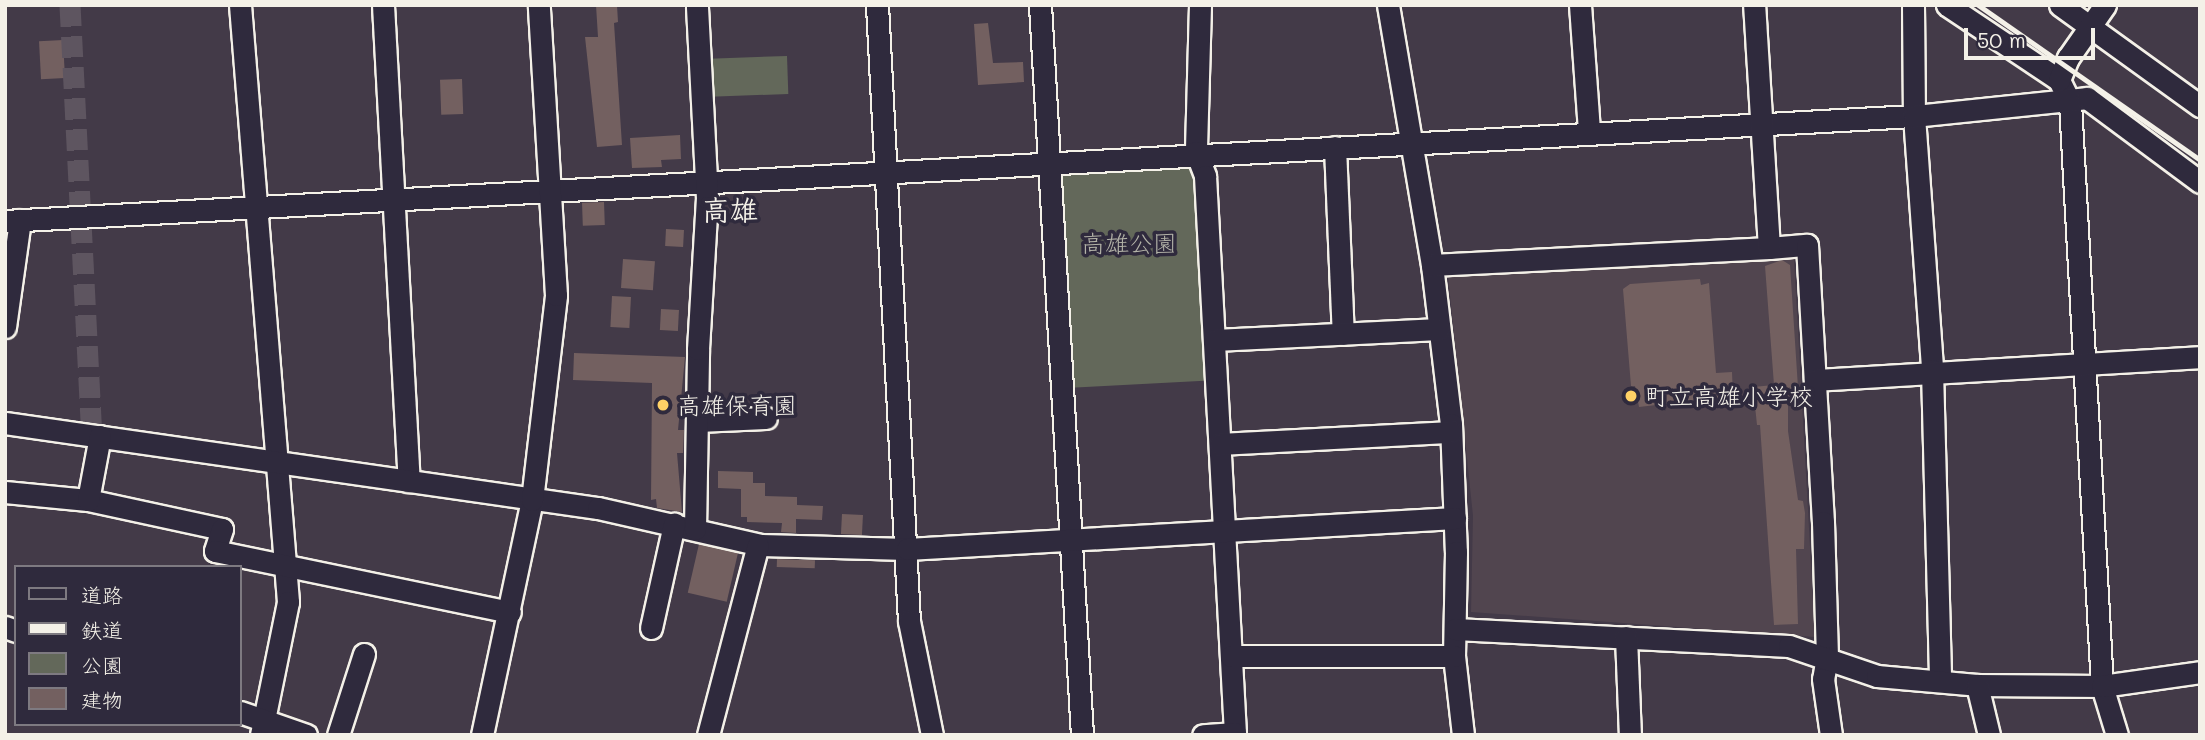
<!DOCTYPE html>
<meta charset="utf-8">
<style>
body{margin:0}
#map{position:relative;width:2205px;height:740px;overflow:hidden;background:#433a48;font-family:Mali,"Klee One",sans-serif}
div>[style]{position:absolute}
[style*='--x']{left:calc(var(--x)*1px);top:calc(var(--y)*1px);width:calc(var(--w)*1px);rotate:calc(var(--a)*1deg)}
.built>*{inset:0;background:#51454f}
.green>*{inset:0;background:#63685a;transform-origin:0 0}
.building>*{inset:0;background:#736060;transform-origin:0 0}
.minor-tunnel>*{height:21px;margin-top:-10.5px;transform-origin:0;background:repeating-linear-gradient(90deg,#5e5560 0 21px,transparent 0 31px)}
.roads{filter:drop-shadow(2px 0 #f4f1e8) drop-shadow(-2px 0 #f4f1e8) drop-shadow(0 2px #f4f1e8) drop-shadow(0 -2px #f4f1e8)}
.minor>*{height:21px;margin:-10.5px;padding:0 10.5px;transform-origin:10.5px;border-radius:10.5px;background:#2f2a3d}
.rail>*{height:5px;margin:-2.5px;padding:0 2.5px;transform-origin:2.5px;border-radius:2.5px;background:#f4f1e8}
.dots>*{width:19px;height:19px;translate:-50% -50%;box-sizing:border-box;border:4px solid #2f2a3d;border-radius:50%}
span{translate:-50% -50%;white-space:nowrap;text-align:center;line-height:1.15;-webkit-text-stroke:7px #2f2a3d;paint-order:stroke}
.park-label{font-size:24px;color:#b3b3a8}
.poi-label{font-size:24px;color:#f4f1e8}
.left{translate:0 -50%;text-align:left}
.quarter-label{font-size:28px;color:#f4f1e8;font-weight:700}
.frame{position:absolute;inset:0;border:7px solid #f4f1e8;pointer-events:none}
.legend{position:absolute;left:14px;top:565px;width:228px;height:161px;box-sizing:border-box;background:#2f2a3d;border:2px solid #7e7a81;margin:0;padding:9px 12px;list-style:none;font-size:21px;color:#f4f1e8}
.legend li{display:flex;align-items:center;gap:14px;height:35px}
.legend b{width:35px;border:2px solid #7e7a81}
.scale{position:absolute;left:1964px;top:28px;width:131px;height:32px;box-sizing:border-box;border:4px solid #f4f1e8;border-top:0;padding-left:9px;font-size:21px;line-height:24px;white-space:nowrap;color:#f4f1e8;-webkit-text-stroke:5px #2f2a3d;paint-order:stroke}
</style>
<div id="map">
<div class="built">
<div style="clip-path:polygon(1794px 258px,1815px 637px,1471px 612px,1473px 516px,1448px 276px)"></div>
</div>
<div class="green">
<div style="left:787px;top:56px;width:38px;height:78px;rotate:88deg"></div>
<div style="left:1193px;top:166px;width:215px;height:138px;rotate:87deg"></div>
</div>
<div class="building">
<div style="clip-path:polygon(596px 5px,617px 5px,618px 22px,614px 23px,622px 145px,597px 147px,585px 37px,598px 37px)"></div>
<div style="clip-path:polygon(988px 23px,993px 63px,1023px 62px,1024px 82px,978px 85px,974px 24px)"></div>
<div style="left:63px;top:40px;width:38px;height:24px;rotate:87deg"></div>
<div style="left:462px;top:79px;width:35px;height:22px;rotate:88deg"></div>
<div style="clip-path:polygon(680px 135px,681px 159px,661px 160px,662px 167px,632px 168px,630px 138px)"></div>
<div style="left:604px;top:202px;width:23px;height:22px;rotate:88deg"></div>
<div style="left:666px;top:229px;width:18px;height:17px;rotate:3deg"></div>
<div style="left:623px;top:259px;width:32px;height:29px;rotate:4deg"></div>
<div style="clip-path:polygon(1782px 260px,1790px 265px,1799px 403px,1788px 406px,1788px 431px,1798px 500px,1803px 501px,1805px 513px,1804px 549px,1796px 549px,1798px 624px,1774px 625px,1760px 425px,1757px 425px,1753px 387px,1774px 385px,1765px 266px)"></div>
<div style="clip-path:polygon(1700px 279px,1701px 285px,1709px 283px,1716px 373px,1732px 372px,1733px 396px,1639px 407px,1635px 386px,1631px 386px,1623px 289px,1630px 284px)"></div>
<div style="left:612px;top:296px;width:19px;height:31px;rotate:3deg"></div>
<div style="left:661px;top:309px;width:18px;height:21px;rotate:3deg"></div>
<div style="clip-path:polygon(574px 353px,685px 357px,678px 430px,684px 430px,683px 453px,677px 453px,682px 512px,657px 508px,656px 499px,651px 500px,652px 383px,573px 380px)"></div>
<div style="clip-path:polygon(718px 471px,753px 472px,753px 483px,765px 483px,765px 496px,797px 497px,797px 505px,823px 506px,822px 520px,796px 519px,796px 533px,781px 532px,782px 523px,747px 522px,747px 517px,741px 517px,741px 489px,718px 488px)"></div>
<div style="left:842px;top:514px;width:21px;height:20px;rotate:3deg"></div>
<div style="left:699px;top:544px;width:40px;height:50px;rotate:13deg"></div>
<div style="left:777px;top:559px;width:38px;height:8px;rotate:2deg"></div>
</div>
<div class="minor-tunnel">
<div style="--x:70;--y:5;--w:431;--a:87.1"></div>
</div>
<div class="roads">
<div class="minor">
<div style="--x:240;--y:5;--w:599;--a:85.4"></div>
<div style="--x:288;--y:602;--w:136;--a:101.5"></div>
<div style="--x:383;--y:5;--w:477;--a:86.9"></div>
<div style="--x:877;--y:5;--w:617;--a:87.03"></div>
<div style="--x:909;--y:621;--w:116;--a:78.6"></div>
<div style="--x:1040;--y:5;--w:731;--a:86.71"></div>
<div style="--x:1200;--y:5;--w:147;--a:91.6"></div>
<div style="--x:1196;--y:152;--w:26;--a:69"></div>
<div style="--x:1205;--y:176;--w:558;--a:86.92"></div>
<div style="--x:1235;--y:733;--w:32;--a:176"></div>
<div style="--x:1388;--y:5;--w:264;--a:80.4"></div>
<div style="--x:1432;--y:265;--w:160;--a:83.2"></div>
<div style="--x:1451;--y:424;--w:128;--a:87.8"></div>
<div style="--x:1456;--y:552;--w:104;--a:91.1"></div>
<div style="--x:1454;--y:656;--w:80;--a:83.5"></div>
<div style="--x:1580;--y:5;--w:127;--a:85.9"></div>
<div style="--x:1913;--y:5;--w:111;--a:89.5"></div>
<div style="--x:1914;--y:116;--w:255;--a:85.9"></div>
<div style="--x:1932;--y:370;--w:311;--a:88.5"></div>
<div style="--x:1947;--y:5;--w:135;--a:33.8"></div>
<div style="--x:2059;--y:80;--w:25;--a:64"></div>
<div style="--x:2070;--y:103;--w:584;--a:86.86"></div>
<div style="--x:2102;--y:686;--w:51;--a:73"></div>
<div style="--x:2060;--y:5;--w:173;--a:35.8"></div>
<div style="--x:2059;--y:80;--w:24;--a:-68"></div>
<div style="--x:2068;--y:58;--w:65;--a:-55.1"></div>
<div style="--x:1335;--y:147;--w:187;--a:87.6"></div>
<div style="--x:5;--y:221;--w:1912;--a:-3.15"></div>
<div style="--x:1914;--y:116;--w:174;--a:-5.9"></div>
<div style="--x:2087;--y:98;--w:141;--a:36.6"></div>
<div style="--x:1769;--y:248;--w:38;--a:-5"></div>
<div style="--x:1807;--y:245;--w:277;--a:86.7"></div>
<div style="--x:1823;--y:522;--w:135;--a:88.3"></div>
<div style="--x:1827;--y:657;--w:22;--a:100"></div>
<div style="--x:1823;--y:679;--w:57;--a:81.9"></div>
<div style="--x:1432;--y:265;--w:337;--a:-2.9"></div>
<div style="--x:1769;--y:248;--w:243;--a:-93.5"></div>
<div style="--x:5;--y:327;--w:108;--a:-82"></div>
<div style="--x:1215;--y:340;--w:224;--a:-2.8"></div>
<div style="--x:1815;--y:380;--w:386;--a:-3.4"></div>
<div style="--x:697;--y:421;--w:69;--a:-2.5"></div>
<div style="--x:5;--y:423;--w:599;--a:8.16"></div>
<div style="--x:598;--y:508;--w:167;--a:12.8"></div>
<div style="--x:761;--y:545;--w:146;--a:1.6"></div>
<div style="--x:907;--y:549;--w:549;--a:-3.24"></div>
<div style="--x:1220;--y:444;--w:231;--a:-3"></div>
<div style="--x:5;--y:492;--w:83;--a:5.5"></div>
<div style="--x:88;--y:500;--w:137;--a:12.2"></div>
<div style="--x:222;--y:529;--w:23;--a:108"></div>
<div style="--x:215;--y:551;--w:301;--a:11.7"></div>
<div style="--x:88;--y:500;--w:65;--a:-79.4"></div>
<div style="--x:695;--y:529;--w:180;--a:-89"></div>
<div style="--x:698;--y:349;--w:151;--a:-86.6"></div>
<div style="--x:707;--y:198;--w:193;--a:-93"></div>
<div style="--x:5;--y:627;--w:12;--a:20"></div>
<div style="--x:651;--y:628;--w:107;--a:-77.5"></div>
<div style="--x:1455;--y:629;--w:334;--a:2.9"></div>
<div style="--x:1789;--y:646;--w:93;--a:18.8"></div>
<div style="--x:1877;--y:676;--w:100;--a:5.1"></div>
<div style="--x:1977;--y:685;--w:125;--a:0.5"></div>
<div style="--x:2102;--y:686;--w:99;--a:-8.1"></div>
<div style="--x:1626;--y:637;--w:98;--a:87.7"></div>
<div style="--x:1231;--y:656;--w:223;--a:0"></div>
<div style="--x:1977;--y:685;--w:51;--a:76.5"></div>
<div style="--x:240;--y:712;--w:70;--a:19.2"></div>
<div style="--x:338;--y:735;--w:85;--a:-72.2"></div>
<div style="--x:482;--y:735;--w:240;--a:-78"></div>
<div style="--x:532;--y:500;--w:206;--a:-83.3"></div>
<div style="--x:556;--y:295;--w:290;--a:-93.4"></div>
<div style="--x:708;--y:735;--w:196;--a:-75.3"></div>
</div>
</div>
<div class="rail">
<div style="--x:1978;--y:5;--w:271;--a:34.9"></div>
</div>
<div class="dots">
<div style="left:1631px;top:396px;background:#ffd166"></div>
<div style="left:663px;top:405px;background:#ffd166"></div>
</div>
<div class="park-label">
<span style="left:1129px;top:243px">高雄公園</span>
</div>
<div class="poi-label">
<span class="left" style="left:1645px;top:396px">町立高雄小学校</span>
<span class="left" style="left:677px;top:405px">高雄保育園</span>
</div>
<div class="quarter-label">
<span style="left:730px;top:209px">高雄</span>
</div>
<div class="frame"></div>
<ul class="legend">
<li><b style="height:9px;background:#2f2a3d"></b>道路</li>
<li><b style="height:9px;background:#f4f1e8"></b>鉄道</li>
<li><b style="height:19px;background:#63685a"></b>公園</li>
<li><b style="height:19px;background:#736060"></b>建物</li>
</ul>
<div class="scale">50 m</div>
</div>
